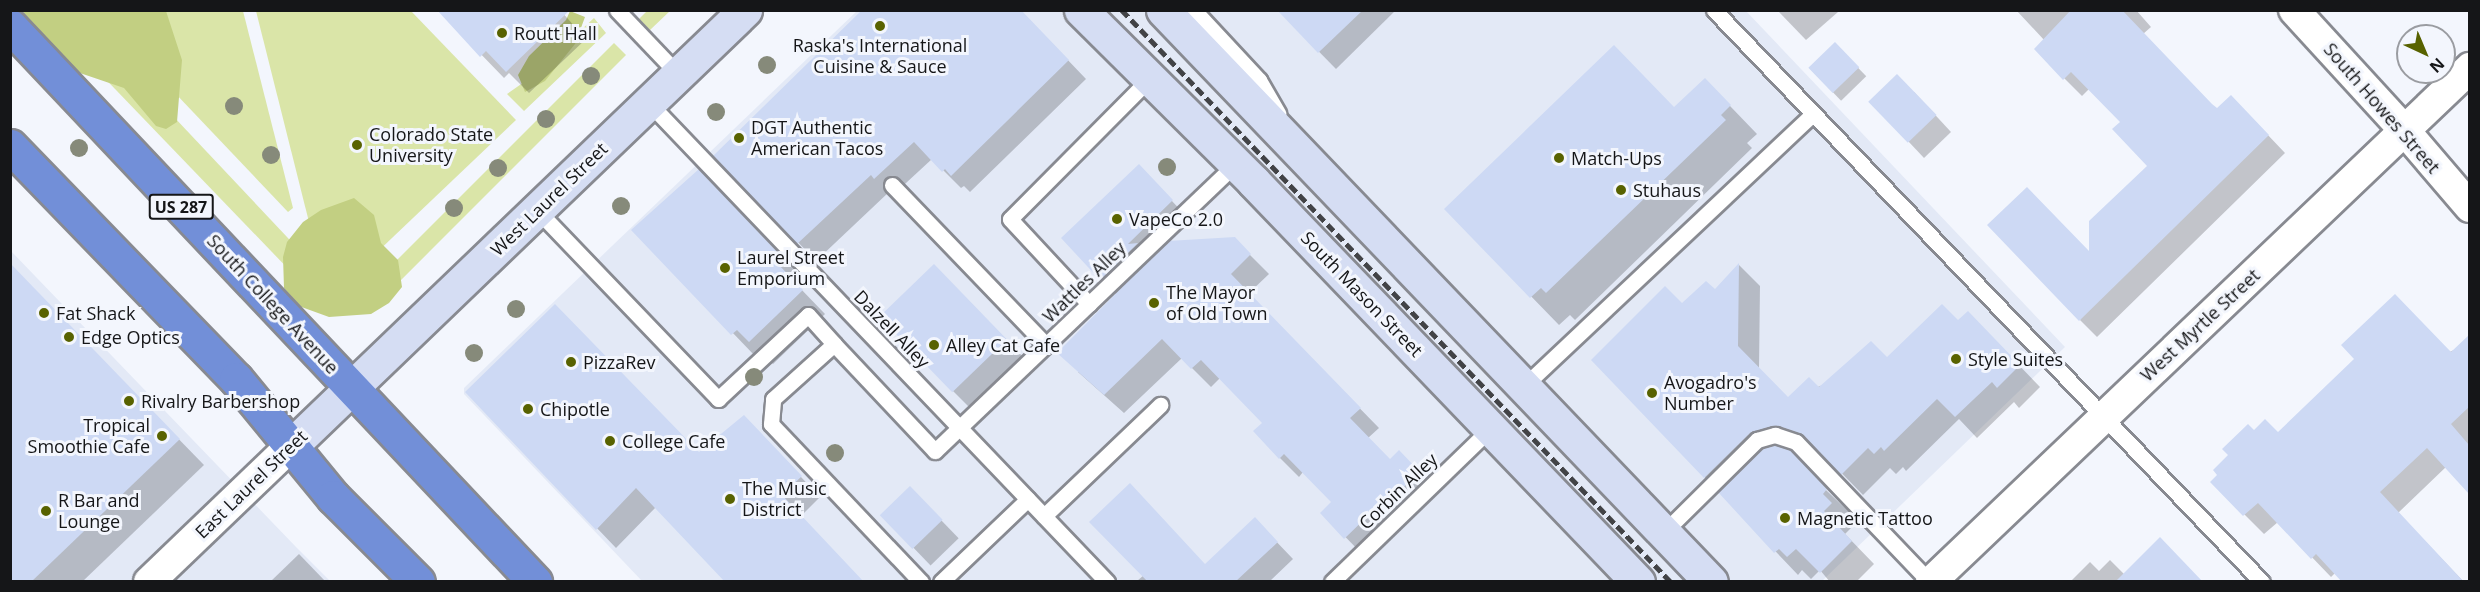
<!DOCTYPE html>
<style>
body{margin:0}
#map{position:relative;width:2480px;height:592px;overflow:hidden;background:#f3f6fd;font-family:"Open Sans",sans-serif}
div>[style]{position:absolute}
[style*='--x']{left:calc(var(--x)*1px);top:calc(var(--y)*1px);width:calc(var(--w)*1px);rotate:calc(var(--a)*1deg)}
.built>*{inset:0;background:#e3e9f6}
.green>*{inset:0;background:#dae5a8;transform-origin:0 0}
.forest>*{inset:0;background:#c2cf82}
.shadow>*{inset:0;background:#0003;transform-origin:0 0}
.building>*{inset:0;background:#cdd9f4;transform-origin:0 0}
.roads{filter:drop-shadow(2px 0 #888a91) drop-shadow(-2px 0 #888a91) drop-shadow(0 2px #888a91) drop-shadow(0 -2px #888a91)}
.lane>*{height:15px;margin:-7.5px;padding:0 7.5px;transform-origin:7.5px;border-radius:7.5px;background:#fff}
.street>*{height:30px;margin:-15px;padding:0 15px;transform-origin:15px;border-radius:15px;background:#fff}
.secondary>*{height:33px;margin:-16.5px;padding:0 16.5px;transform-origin:16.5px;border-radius:16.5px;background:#d5ddf3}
.highway>*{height:33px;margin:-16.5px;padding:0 16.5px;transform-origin:16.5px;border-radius:16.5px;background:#728fd8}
.rail>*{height:4.5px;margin-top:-2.25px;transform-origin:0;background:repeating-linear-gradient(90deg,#424346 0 9px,transparent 0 13.5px)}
.trees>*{width:18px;height:18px;margin:-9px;border-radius:50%;background:#868a7a}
.dots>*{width:16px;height:16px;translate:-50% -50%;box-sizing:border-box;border:3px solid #f3f6fd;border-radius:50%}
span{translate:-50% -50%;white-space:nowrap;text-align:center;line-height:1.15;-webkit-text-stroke:6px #f3f6fd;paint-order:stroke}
.shield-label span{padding:2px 4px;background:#f3f6fd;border:2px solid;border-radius:4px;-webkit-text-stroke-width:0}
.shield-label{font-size:16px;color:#151618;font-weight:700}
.poi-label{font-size:18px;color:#151618}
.left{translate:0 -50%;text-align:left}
.right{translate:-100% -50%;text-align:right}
.street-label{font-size:18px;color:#151618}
.frame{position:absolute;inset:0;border:12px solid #151618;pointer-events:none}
.north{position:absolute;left:2396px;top:24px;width:60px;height:60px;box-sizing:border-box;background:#f3f6fd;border:2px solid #9a9ca1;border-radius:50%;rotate:136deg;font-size:16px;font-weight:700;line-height:24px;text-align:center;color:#151618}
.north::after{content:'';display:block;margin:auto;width:21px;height:27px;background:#586200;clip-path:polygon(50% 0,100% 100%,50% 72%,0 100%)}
</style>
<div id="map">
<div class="built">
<div style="clip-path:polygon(858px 10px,1746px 11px,2065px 347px,1821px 582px,642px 581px,464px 394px,464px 388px)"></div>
<div style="clip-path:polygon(10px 250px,297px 548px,330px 581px,13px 582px,11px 578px)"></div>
</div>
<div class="green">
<div style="clip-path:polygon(40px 11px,74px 11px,337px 290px,322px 304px)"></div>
<div style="clip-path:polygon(97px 11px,243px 11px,293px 208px,288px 212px)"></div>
<div style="clip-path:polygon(256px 11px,411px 11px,516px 120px,351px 277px,312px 234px)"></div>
<div style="clip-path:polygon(647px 11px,647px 10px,670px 11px,650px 30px,639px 19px)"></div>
<div style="clip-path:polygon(594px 18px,606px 33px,524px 111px,507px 94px,527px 80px)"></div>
<div style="left:614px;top:43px;width:17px;height:356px;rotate:45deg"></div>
</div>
<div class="forest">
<div style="clip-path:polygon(22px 11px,166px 11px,182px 60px,177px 122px,166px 129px,156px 126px,124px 88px,77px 72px,52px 55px)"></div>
<div style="clip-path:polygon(570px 11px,585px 17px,575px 44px,545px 81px,525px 92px,518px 75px,529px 56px,566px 20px)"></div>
<div style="clip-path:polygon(354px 198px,374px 215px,381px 243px,398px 260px,402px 287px,389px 303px,371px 314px,329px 317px,296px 305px,284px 288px,283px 257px,287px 242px,303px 222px,321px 210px)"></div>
</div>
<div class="shadow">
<div style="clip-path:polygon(560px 10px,586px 39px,529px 93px,509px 73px,504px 78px,443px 15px)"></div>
<div style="clip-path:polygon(1020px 10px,1086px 79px,970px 192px,964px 186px,961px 188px,932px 159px,893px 195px,889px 192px,816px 261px,715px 156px)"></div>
<div style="clip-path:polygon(1288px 10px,1396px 10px,1336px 69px,1283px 15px)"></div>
<div style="clip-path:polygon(1777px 10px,1837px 10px,1838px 12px,1806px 40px)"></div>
<div style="clip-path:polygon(2016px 10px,2136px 10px,2151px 27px,2143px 34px,2217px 110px,2248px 114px,2285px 153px,2097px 337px,2080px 320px,2149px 166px,2122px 122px,2090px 88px,2082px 96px,2064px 78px,2045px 41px)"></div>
<div style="left:1835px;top:44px;width:45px;height:35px;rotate:46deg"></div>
<div style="clip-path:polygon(1705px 80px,1757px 134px,1747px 143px,1752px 148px,1575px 320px,1570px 315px,1559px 325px,1446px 209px,1675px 109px)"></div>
<div style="clip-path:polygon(1914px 92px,1951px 132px,1924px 158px,1908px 141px)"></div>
<div style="clip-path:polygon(1155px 183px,1188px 218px,1149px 256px,1152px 259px,1234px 239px,1269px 274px,1248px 294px,1379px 428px,1368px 438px,1390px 460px,1399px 452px,1437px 491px,1399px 531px,1395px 527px,1365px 557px,1322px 513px,1333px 502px,1303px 472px,1299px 477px,1280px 458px,1264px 423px,1220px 378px,1211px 387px,1182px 358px,1124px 413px,1078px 372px,1117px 295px,1101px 279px)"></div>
<div style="clip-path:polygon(721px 194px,805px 281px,799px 287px,825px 314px,773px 364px,760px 351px,755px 356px,634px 230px)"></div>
<div style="clip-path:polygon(1739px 265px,1760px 286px,1759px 369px,1788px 399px,1887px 359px,1958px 322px,1989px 334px,2040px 387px,2019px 408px,2014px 402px,1977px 438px,1959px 419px,1906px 471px,1903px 467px,1896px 474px,1890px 468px,1863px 495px,1824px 455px,1795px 446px,1784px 450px,1849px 512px,1844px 517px,1853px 526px,1845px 534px,1874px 564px,1856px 582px,1830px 582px,1820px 570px,1811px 579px,1802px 570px,1798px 575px,1593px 360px,1682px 305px,1715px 291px)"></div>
<div style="clip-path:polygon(10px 266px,204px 465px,82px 582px,10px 582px)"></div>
<div style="clip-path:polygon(956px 288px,1028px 362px,975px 413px,953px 391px)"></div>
<div style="clip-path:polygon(2458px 348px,2470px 360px,2470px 490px,2447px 466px,2398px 513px,2464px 582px,2345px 582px,2336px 572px,2331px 577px,2278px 522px,2264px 534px,2212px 482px,2254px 432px,2278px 434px)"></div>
<div style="clip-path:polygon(467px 392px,699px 453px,763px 437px,820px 497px,801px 516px,656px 507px,616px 548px)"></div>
<div style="left:910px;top:488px;width:70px;height:39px;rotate:46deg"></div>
<div style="clip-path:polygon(1271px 536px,1293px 559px,1269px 582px,1137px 581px,1144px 575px,1206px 565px)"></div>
<div style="clip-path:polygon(299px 554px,326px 582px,270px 582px)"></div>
<div style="clip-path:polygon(2110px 560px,2124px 574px,2201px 582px,2070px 582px,2090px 562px,2099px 571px)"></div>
</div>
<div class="building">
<div style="clip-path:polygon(437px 10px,570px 10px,506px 72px,486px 51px,480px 57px)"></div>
<div style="clip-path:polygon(862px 10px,1021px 10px,1069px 60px,951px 176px,945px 169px,942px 172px,914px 142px,874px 179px,871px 175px,797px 244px,713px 156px)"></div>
<div style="clip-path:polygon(1277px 10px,1363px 10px,1318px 53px)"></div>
<div style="clip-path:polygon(2071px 10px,2122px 10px,2212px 104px,2217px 108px,2231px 95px,2269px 135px,2079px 321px,1987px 225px,2027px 187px,2089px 251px,2089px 221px,2147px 166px,2112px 129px,2120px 122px,2071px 72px,2063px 80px,2034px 49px)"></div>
<div style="left:1835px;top:42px;width:35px;height:37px;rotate:46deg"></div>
<div style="clip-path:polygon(1614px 45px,1674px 107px,1705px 78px,1731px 105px,1721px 115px,1726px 120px,1546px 293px,1541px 288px,1530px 298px,1444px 209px)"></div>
<div style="left:1897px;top:74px;width:57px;height:40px;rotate:46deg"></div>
<div style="clip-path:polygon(1139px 164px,1173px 200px,1128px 244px,1138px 243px,1100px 280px,1061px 238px)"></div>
<div style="clip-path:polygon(699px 169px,783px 258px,777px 263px,803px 290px,749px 342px,737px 330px,731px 335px,631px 230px)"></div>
<div style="clip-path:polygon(1235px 237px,1251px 254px,1231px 274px,1361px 408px,1350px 418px,1390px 459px,1399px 450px,1419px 471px,1379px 513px,1375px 509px,1344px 539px,1320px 513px,1331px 502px,1284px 454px,1279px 459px,1253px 431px,1262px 423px,1201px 360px,1191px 369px,1162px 339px,1104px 395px,1057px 353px,1168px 241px)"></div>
<div style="clip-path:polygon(10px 263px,180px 439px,31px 582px,10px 582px)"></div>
<div style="clip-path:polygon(1739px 263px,1738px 346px,1788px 397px,1809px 377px,1819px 387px,1871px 341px,1887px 357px,1942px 304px,1958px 320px,1968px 311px,2020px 365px,1997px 388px,1992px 382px,1955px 417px,1937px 399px,1884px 451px,1881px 447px,1874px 454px,1868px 448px,1841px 475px,1803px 435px,1773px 426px,1750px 433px,1704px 478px,1591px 360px,1665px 286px,1682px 303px,1706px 281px,1715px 289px)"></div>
<div style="left:934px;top:264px;width:105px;height:76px;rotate:46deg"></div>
<div style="clip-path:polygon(2395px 294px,2451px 352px,2469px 335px,2469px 407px,2451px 424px,2469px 445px,2469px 494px,2427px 448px,2380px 492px,2464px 582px,2342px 582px,2316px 554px,2311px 559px,2258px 503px,2243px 516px,2210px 482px,2217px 475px,2213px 470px,2228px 455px,2222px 449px,2248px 424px,2254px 430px,2265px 419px,2278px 432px,2354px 359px,2341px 345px)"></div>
<div style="clip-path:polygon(555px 304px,699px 452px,744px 415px,802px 476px,782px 495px,864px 582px,725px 582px,636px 488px,596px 530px,465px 392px)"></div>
<div style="clip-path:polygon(1775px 445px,1791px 450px,1827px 489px,1823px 494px,1832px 503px,1824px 511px,1852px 541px,1820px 573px,1796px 549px,1787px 557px,1779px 549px,1774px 553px,1718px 492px,1762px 449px)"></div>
<div style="clip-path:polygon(1130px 483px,1205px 564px,1255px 517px,1278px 542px,1235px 582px,1148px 582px,1089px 522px)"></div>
<div style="left:910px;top:486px;width:47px;height:42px;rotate:46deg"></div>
<div style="clip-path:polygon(2160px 537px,2203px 582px,2115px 582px)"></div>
</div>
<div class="roads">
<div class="lane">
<div style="--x:617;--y:10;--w:88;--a:46.4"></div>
<div style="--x:1194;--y:10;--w:96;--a:47.1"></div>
<div style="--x:1259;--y:80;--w:39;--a:60"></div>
<div style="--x:1714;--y:10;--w:792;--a:46.23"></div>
<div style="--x:649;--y:103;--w:663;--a:46.28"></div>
<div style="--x:892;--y:185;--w:222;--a:46.1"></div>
<div style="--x:537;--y:210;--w:262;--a:46.2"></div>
<div style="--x:718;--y:399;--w:123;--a:-43"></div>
<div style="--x:808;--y:315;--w:39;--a:48"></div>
<div style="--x:1089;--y:304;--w:116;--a:-132.9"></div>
<div style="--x:1010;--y:219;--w:199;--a:-45.2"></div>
<div style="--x:1524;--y:386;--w:397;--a:-43.3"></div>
<div style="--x:1044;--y:516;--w:161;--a:-43.7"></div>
<div style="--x:1664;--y:532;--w:131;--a:-44.7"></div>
<div style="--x:1757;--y:440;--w:19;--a:-16"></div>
<div style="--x:1775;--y:435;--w:22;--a:18"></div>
<div style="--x:1796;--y:442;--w:194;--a:46.3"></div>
<div style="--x:921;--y:582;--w:218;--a:-133.5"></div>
<div style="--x:771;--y:424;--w:25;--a:-85"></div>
<div style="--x:773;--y:399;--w:82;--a:-42"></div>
<div style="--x:834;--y:344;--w:147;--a:46.7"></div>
<div style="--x:935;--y:451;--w:415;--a:-43.7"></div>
<div style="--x:941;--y:582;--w:120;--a:-43.7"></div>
<div style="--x:1332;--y:582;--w:221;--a:-44.1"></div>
</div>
<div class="street">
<div style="--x:2294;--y:10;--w:164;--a:47.5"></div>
<div style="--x:2405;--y:131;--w:100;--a:49.5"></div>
<div style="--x:149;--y:582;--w:195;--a:-43.8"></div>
<div style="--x:1931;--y:582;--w:745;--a:-43.64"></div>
</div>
<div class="secondary">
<div style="--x:1081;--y:10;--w:243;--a:44.8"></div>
<div style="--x:1253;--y:181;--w:556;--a:46.17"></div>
<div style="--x:1163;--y:10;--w:792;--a:46.23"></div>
<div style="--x:290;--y:447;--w:631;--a:-43.84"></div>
</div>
<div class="highway">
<div style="--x:10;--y:26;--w:765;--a:46.64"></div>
<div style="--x:10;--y:146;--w:325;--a:45.9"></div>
<div style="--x:236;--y:379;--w:153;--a:50.6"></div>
<div style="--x:333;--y:497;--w:120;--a:45"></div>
</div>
</div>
<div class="rail">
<div style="--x:1122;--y:10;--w:793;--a:46.18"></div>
</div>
<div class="trees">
<div style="left:767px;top:65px"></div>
<div style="left:591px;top:76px"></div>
<div style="left:234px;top:106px"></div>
<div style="left:716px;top:112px"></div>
<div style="left:546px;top:119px"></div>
<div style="left:79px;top:148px"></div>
<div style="left:271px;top:155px"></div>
<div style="left:1167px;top:167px"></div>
<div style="left:498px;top:168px"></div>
<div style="left:621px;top:206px"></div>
<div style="left:454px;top:208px"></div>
<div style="left:516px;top:309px"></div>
<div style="left:474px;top:353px"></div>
<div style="left:754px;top:377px"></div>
<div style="left:835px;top:453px"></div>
</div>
<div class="dots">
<div style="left:880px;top:26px;background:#586200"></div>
<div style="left:502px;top:33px;background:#586200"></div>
<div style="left:739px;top:138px;background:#586200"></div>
<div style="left:357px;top:145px;background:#586200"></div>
<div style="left:1559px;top:158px;background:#586200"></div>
<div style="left:1621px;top:190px;background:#586200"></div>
<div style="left:1117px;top:219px;background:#586200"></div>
<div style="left:725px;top:268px;background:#586200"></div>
<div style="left:1154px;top:303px;background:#586200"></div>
<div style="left:44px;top:313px;background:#586200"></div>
<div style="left:69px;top:337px;background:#586200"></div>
<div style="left:934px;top:345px;background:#586200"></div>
<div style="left:1956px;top:359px;background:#586200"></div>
<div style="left:571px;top:362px;background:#586200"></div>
<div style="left:1652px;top:393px;background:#586200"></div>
<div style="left:129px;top:401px;background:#586200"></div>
<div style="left:528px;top:409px;background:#586200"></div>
<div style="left:162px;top:436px;background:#586200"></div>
<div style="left:610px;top:441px;background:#586200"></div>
<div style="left:730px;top:499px;background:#586200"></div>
<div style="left:46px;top:511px;background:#586200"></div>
<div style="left:1785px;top:518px;background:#586200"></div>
</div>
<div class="shield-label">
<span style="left:181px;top:207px">US 287</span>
</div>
<div class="poi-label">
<span class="left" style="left:514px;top:33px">Routt Hall</span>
<span style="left:880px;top:56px">Raska's International<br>Cuisine &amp; Sauce</span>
<span class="left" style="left:751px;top:138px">DGT Authentic<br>American Tacos</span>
<span class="left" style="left:369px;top:145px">Colorado State<br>University</span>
<span class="left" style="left:1571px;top:158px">Match-Ups</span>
<span class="left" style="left:1633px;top:190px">Stuhaus</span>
<span class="left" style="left:1129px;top:219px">VapeCo 2.0</span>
<span class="left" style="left:737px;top:268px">Laurel Street<br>Emporium</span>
<span class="left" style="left:1166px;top:303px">The Mayor<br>of Old Town</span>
<span class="left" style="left:56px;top:313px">Fat Shack</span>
<span class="left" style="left:81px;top:337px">Edge Optics</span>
<span class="left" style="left:946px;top:345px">Alley Cat Cafe</span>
<span class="left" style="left:1968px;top:359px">Style Suites</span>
<span class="left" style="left:583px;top:362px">PizzaRev</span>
<span class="left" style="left:1664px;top:393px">Avogadro's<br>Number</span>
<span class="left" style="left:141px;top:401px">Rivalry Barbershop</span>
<span class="left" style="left:540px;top:409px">Chipotle</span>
<span class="right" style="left:150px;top:436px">Tropical<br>Smoothie Cafe</span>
<span class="left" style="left:622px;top:441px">College Cafe</span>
<span class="left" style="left:742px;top:499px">The Music<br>District</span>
<span class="left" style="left:58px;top:511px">R Bar and<br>Lounge</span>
<span class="left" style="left:1797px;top:518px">Magnetic Tattoo</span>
</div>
<div class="street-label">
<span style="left:2382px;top:108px;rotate:49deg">South Howes Street</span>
<span style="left:549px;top:199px;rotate:-44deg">West Laurel Street</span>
<span style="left:1084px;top:282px;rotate:-44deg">Wattles Alley</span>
<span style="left:1362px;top:294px;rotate:46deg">South Mason Street</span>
<span style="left:273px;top:304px;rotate:47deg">South College Avenue</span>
<span style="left:2200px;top:325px;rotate:-43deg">West Myrtle Street</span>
<span style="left:892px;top:329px;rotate:46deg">Dalzell Alley</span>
<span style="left:251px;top:484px;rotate:-44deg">East Laurel Street</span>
<span style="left:1398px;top:491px;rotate:-44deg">Corbin Alley</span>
</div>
<div class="frame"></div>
<div class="north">N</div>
</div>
